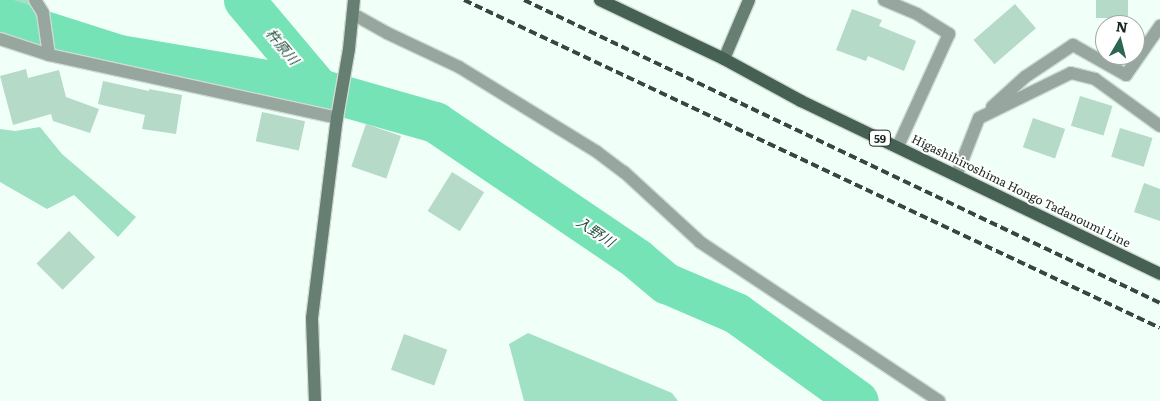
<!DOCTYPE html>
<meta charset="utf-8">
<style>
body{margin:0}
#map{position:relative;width:1160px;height:401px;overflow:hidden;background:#f0fff8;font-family:Literata,"Noto Sans JP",serif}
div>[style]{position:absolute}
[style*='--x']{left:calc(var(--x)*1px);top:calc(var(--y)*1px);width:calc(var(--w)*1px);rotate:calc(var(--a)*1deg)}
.green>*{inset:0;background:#a0e1c4}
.river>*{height:41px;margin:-20.5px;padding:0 20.5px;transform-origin:20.5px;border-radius:20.5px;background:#75e3b6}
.building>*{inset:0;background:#b5dac8;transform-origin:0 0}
.roads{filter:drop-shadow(1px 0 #cddcd5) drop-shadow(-1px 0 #cddcd5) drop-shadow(0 1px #cddcd5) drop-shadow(0 -1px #cddcd5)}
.street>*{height:12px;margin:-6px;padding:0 6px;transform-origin:6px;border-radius:6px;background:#97a69f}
.secondary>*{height:12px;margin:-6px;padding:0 6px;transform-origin:6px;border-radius:6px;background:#677e73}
.primary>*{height:12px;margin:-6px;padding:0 6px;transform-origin:6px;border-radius:6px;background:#466154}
.rail>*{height:4px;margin-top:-2px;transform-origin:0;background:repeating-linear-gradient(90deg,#38463f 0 8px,transparent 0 12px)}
span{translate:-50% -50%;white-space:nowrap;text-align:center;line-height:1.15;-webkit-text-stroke:4px #fff;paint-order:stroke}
.shield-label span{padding:1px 4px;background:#fff;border:1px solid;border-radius:4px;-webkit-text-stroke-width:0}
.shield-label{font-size:11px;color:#17251e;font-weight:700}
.street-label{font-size:12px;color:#17251e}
.water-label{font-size:14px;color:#245240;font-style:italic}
.north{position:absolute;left:1095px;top:15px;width:50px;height:50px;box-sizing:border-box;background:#fff;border:1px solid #a2a8a5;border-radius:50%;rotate:8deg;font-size:14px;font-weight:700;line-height:20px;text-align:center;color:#17251e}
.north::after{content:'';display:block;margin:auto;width:18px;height:22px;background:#2e6750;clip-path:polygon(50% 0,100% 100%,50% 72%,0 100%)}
</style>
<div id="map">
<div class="green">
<div style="clip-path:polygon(0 0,33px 0,30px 18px,0 4px)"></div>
<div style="clip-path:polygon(40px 127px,62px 154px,136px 217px,118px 237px,74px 195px,47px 209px,0 182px,0 129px,15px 131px)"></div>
<div style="clip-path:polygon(528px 333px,672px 393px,678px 401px,524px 401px,509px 344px)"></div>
</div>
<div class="river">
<div style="--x:244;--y:0;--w:116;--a:49.9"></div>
<div style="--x:0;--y:17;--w:125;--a:17.7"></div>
<div style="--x:119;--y:55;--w:203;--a:9.6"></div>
<div style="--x:319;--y:89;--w:121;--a:15.9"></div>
<div style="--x:435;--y:122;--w:244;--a:34.1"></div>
<div style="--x:637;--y:259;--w:38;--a:40"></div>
<div style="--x:666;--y:283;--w:76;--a:23.2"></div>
<div style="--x:736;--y:313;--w:150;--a:35.8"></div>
</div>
<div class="building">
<div style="left:1096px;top:0;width:32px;height:18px"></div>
<div style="left:1015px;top:4px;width:32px;height:55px;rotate:49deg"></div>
<div style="clip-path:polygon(852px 9px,882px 20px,879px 26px,916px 41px,904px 71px,868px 56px,866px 61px,836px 50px)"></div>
<div style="clip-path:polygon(26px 69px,28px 78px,59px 70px,66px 97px,99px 109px,90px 133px,53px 121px,51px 114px,13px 125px,0 76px)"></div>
<div style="clip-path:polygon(103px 81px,149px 91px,149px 89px,182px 95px,176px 134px,142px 129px,145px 115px,98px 104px)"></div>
<div style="left:1080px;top:96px;width:34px;height:31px;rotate:17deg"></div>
<div style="left:262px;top:112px;width:44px;height:30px;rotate:12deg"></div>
<div style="left:1033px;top:118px;width:34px;height:31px;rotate:19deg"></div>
<div style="left:366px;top:124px;width:37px;height:45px;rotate:19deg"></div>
<div style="left:1120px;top:128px;width:34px;height:30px;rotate:17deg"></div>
<div style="left:452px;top:172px;width:38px;height:46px;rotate:32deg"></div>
<div style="clip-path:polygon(1144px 183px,1160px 189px,1160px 221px,1134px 212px)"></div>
<div style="left:69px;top:231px;width:37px;height:46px;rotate:45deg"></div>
<div style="left:404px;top:334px;width:46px;height:38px;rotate:20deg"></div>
</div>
<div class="roads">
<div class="street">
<div style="--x:35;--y:0;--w:15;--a:58"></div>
<div style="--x:43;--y:13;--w:42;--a:81.9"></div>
<div style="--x:884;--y:0;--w:36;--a:23"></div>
<div style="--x:917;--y:14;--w:38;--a:32"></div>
<div style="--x:949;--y:34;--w:123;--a:114.5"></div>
<div style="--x:353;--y:14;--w:39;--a:29"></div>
<div style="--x:387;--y:33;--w:80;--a:25.3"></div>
<div style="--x:459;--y:67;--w:162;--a:31.6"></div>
<div style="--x:597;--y:152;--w:34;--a:37"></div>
<div style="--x:624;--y:172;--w:103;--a:42.6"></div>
<div style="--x:700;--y:242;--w:287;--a:33.6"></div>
<div style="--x:0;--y:39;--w:52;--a:18.1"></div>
<div style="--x:49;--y:55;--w:295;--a:12.3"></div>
<div style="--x:992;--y:107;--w:45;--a:-42.3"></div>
<div style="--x:1025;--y:77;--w:58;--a:-33.7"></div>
<div style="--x:1073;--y:45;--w:61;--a:29.5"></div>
<div style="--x:1126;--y:75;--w:60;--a:-55.2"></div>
<div style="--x:957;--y:174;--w:60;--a:-68.6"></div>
<div style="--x:979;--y:118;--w:102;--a:-26.1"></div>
<div style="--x:1071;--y:73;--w:25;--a:14"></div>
<div style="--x:1095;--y:79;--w:80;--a:35.9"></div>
</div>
<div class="secondary">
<div style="--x:724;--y:59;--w:64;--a:-67"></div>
<div style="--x:315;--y:401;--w:83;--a:-92.1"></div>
<div style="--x:312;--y:318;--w:202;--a:-82.9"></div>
<div style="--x:337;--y:118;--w:70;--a:-80.1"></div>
<div style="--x:349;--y:49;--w:49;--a:-84.2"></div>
</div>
<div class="primary">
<div style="--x:600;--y:0;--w:137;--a:25.4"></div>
<div style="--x:724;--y:59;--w:88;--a:28.6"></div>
<div style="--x:801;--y:101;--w:399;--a:25.7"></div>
</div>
</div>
<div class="rail">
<div style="--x:464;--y:0;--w:769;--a:25.23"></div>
<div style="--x:524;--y:0;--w:704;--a:25.47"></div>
</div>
<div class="shield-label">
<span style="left:880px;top:138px">59</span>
</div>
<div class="street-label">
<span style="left:1021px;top:191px;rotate:26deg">Higashihiroshima Hongo Tadanoumi Line</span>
</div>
<div class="water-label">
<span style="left:283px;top:46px;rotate:50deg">杵原川</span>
<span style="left:596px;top:231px;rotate:34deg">入野川</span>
</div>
<div class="north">N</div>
</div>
